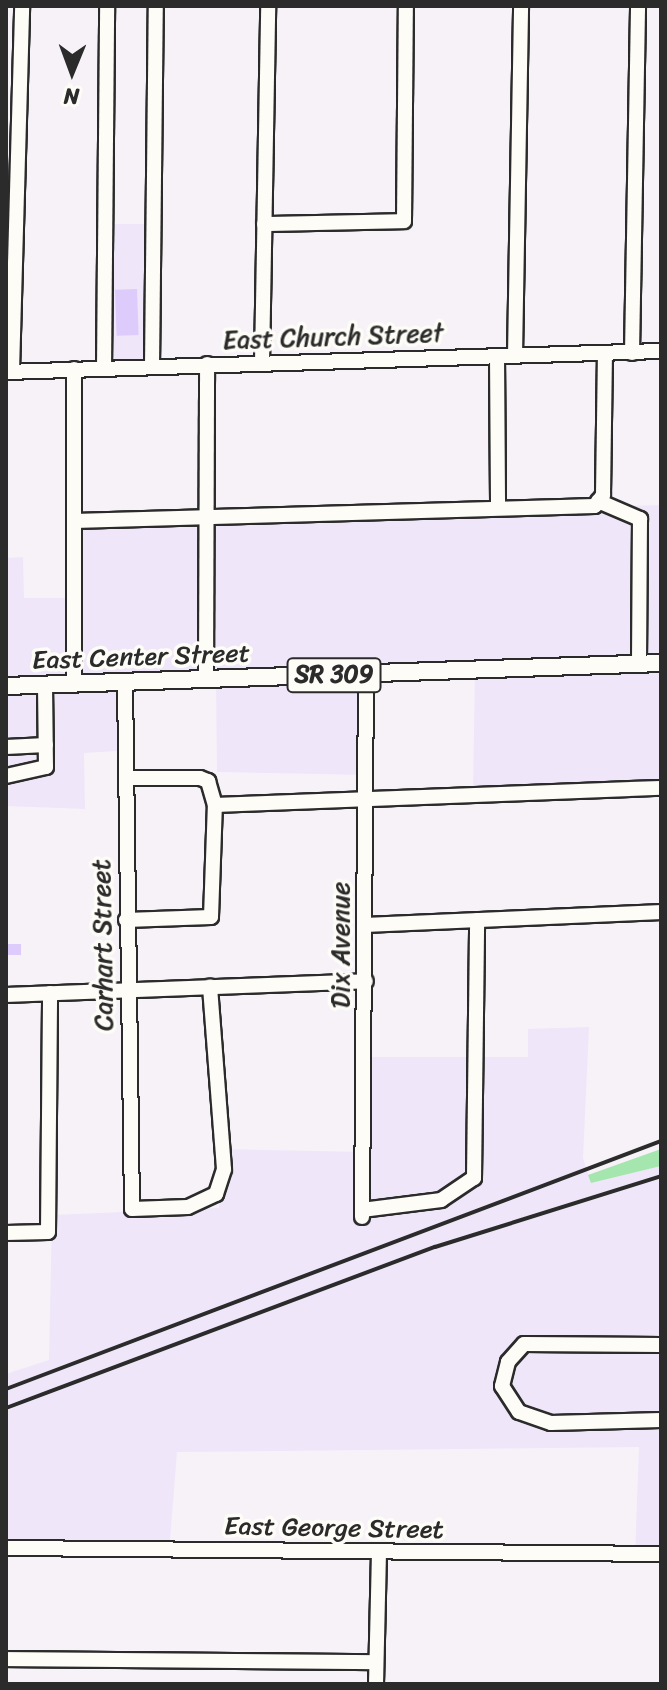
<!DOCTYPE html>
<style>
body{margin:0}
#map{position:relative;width:667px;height:1690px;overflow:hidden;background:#f7f2f8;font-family:Sriracha,sans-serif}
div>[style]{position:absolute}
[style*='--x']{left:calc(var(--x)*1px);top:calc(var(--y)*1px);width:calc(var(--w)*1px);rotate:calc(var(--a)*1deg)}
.built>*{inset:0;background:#efe6f9;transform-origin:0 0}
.green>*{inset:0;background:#a5e5ae}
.building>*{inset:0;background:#ddcbfc;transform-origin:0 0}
.roads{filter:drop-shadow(2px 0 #2b2b2b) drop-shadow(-2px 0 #2b2b2b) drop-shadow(0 2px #2b2b2b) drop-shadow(0 -2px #2b2b2b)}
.minor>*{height:14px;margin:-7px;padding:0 7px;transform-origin:7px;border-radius:7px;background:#fdfcf7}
.major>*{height:16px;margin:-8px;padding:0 8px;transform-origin:8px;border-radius:8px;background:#fdfcf7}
.rail>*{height:4px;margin:-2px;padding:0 2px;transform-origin:2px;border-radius:2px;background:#2b2b2b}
span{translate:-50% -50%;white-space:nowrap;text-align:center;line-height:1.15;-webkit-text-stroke:7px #fdfcf7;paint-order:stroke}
.shield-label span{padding:2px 6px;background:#fdfcf7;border:2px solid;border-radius:6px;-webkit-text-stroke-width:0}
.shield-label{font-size:24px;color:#2b2b2b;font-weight:700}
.street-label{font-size:26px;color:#2b2b2b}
.frame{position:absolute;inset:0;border:8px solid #2b2b2b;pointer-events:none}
.north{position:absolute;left:32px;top:32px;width:80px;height:80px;-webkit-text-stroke:6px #fdfcf7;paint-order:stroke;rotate:181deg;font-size:22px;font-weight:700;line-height:32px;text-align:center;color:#2b2b2b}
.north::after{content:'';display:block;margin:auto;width:28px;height:36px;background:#2b2b2b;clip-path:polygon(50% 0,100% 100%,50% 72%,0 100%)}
</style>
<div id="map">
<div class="built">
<div style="left:103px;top:224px;width:50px;height:146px"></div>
<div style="clip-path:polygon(661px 505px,661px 792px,473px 793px,475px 671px,368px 676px,369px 775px,217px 772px,216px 681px,127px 682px,131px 750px,84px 753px,85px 809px,6px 806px,6px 558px,23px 557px,24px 598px,78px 598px,77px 520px)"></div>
<div style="clip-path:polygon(589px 1027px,583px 1158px,591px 1183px,661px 1166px,661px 1556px,635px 1556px,639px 1447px,177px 1452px,169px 1552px,6px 1551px,6px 1374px,49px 1360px,52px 1215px,219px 1208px,220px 1149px,365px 1152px,368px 1057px,528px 1057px,528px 1029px)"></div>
</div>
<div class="green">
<div style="clip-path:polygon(661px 1149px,661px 1166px,591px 1183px,588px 1175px)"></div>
</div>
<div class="building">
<div style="left:137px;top:289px;width:46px;height:22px;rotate:88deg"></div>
<div style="left:6px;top:944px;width:15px;height:11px"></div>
</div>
<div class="roads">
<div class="minor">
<div style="--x:264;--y:224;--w:140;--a:-1.2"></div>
<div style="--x:404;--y:221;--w:215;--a:-89.5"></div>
<div style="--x:632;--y:353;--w:347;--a:-89"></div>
<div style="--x:515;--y:355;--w:349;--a:-89"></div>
<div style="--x:497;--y:356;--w:152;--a:89.6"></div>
<div style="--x:262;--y:363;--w:357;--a:-89"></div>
<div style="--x:152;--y:367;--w:361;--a:-89.4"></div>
<div style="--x:104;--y:368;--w:362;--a:-89.5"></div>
<div style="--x:12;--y:371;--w:365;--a:-88.4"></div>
<div style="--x:6;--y:372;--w:655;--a:-1.84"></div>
<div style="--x:598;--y:501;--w:46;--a:23.2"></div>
<div style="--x:640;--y:519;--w:144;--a:90.4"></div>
<div style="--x:74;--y:521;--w:521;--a:-1.65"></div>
<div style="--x:595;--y:506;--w:14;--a:-54"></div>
<div style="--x:603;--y:495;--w:142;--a:-89.2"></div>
<div style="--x:206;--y:678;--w:314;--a:-89.8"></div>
<div style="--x:125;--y:682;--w:527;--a:89.24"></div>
<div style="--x:132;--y:1209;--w:56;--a:-2"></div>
<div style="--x:188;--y:1207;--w:31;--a:-25"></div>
<div style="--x:216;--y:1194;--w:26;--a:-72"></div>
<div style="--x:224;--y:1169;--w:183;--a:-94.4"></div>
<div style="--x:74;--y:684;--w:315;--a:-90"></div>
<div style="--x:6;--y:747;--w:40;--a:-2.9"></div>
<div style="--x:6;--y:776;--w:41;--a:-12.7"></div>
<div style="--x:46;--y:767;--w:83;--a:-90.7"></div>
<div style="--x:126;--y:778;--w:74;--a:0"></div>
<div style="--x:200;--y:778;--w:9;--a:21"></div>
<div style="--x:208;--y:781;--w:25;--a:74"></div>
<div style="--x:215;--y:805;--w:446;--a:-2.2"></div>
<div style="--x:126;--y:920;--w:85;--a:-2"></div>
<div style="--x:211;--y:917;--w:112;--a:-88"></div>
<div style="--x:366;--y:925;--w:295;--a:-2.5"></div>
<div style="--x:6;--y:995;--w:360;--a:-2.2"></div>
<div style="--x:362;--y:1210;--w:80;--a:-7.2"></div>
<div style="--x:441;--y:1200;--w:40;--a:-34"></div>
<div style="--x:474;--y:1178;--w:258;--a:-89.3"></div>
<div style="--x:362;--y:1217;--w:543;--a:-89.58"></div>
<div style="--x:6;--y:1233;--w:42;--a:-1.4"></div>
<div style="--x:48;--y:1232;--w:239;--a:-89.5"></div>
<div style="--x:661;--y:1345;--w:137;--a:-179.6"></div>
<div style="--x:524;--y:1344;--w:24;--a:132"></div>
<div style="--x:508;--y:1362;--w:25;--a:104"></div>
<div style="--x:502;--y:1386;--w:31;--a:57"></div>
<div style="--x:519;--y:1412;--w:34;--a:19"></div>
<div style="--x:551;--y:1423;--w:110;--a:-1.6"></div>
<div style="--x:6;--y:1548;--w:655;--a:0.52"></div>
<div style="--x:6;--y:1659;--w:370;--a:0.5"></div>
<div style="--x:376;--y:1684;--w:132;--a:-88.7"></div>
</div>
<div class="major">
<div style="--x:6;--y:686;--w:655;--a:-2.01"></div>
</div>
</div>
<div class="rail">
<div style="--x:6;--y:1389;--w:700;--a:-20.74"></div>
<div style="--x:6;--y:1408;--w:458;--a:-20.6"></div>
<div style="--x:435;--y:1247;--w:237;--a:-17.4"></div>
</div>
<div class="shield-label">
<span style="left:334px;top:675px">SR 309</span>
</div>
<div class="street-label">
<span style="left:333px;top:337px;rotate:-2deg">East Church Street</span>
<span style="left:141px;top:657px;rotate:-2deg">East Center Street</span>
<span style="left:103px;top:945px;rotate:-91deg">Carhart Street</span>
<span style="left:341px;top:945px;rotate:-90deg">Dix Avenue</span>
<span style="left:334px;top:1528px;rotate:1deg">East George Street</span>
</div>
<div class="frame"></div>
<div class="north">N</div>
</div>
